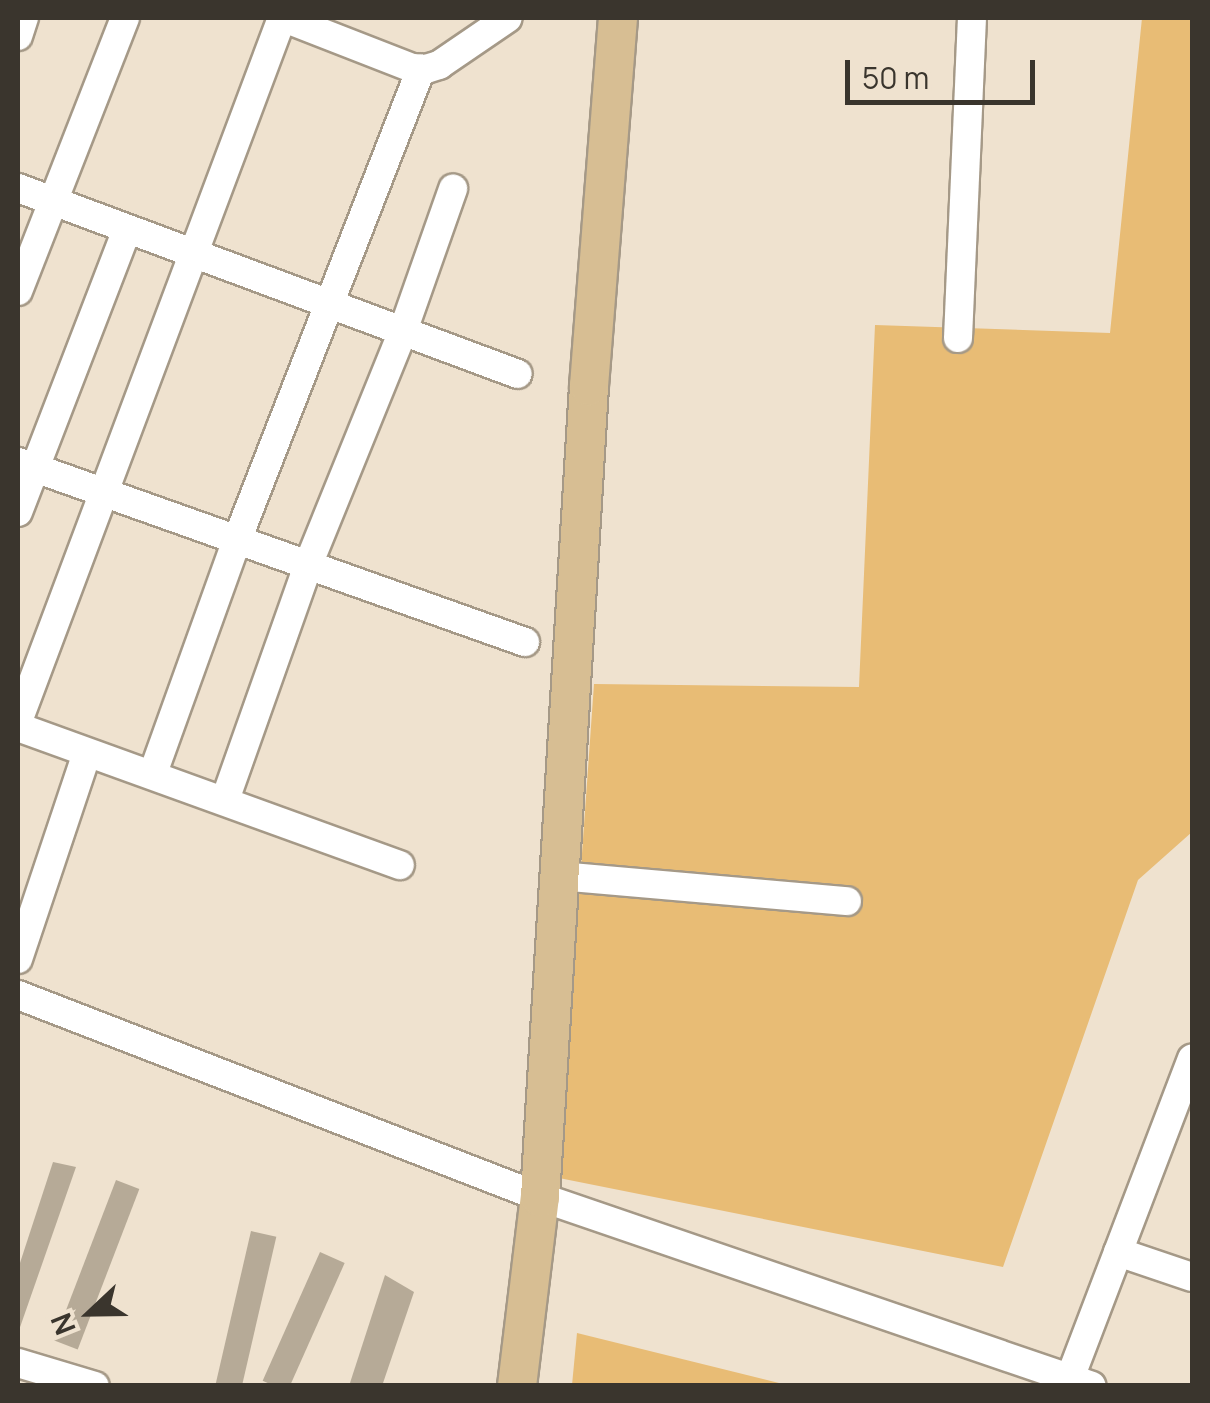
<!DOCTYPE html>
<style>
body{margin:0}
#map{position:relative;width:1210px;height:1403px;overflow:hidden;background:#efe2cf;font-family:Manrope,sans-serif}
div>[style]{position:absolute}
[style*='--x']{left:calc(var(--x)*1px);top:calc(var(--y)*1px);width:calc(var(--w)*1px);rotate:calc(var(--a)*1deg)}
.green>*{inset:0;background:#e8bc75}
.building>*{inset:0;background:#b6aa97;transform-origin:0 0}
.roads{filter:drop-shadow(2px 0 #a59987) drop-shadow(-2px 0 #a59987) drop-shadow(0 2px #a59987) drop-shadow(0 -2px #a59987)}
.minor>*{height:28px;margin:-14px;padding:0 14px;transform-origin:14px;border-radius:14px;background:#fff}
.major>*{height:38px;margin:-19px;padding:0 19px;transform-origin:19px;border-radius:19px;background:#d7be93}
span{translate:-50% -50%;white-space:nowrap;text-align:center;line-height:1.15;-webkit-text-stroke:9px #efe2cf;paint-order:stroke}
.frame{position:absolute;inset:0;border:20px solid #3a352d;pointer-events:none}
.north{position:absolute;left:40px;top:1263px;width:100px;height:100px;-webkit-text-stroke:8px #efe2cf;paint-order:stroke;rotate:248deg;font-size:28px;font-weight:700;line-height:40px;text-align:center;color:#3a352d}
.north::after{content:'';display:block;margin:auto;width:35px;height:45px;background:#3a352d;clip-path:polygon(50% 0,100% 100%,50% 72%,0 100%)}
.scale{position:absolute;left:845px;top:60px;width:190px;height:45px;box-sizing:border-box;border:5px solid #3a352d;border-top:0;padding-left:12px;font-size:30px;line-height:35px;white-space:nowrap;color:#3a352d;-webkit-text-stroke:8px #efe2cf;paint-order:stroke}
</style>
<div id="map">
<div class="green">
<div style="clip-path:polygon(1142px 18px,1192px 18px,1192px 832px,1138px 880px,1003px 1267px,559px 1178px,594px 684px,859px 687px,875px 325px,1110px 333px)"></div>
<div style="clip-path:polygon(577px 1333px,787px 1385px,572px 1385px)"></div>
</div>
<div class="building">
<div style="clip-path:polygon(53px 1162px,76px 1167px,18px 1333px,18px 1269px)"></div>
<div style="left:116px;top:1180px;width:25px;height:172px;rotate:21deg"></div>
<div style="left:251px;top:1231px;width:26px;height:163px;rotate:13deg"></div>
<div style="left:320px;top:1252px;width:27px;height:141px;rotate:24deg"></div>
<div style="clip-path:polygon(385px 1275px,414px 1292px,382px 1386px,349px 1386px)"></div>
</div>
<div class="roads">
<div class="minor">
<div style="--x:284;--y:18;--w:137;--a:21.3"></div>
<div style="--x:412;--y:68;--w:14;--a:4"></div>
<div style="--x:426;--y:69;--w:14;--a:-17"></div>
<div style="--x:439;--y:65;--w:83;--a:-34.3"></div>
<div style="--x:18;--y:36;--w:19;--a:-72"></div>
<div style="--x:18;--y:188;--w:533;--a:20.41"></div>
<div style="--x:18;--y:291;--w:293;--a:-68.6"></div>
<div style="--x:958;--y:338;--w:320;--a:-87.5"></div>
<div style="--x:18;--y:462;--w:538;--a:19.55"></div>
<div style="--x:18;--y:512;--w:303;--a:-68.9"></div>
<div style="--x:18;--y:721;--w:751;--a:-69.42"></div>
<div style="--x:18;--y:727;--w:406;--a:19.9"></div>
<div style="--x:153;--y:773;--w:248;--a:-70.2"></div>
<div style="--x:237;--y:540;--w:506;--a:-68.66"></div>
<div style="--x:225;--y:800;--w:249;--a:-70.5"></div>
<div style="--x:308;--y:565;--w:253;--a:-67.9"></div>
<div style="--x:403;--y:331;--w:151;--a:-70.6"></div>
<div style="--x:559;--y:876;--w:289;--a:5"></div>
<div style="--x:18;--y:959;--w:217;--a:-71.5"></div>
<div style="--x:18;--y:995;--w:560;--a:21.16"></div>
<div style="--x:540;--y:1197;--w:583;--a:18.9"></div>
<div style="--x:1118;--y:1252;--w:78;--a:18.7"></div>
<div style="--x:18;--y:1363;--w:80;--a:16.6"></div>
<div style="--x:1070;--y:1378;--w:342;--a:-69.1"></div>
</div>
<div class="major">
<div style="--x:517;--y:1386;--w:190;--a:-83.1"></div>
<div style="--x:540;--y:1197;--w:812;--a:-86.54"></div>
<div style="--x:589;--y:386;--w:369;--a:-85.5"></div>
</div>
</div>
<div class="frame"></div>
<div class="north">N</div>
<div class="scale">50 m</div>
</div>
